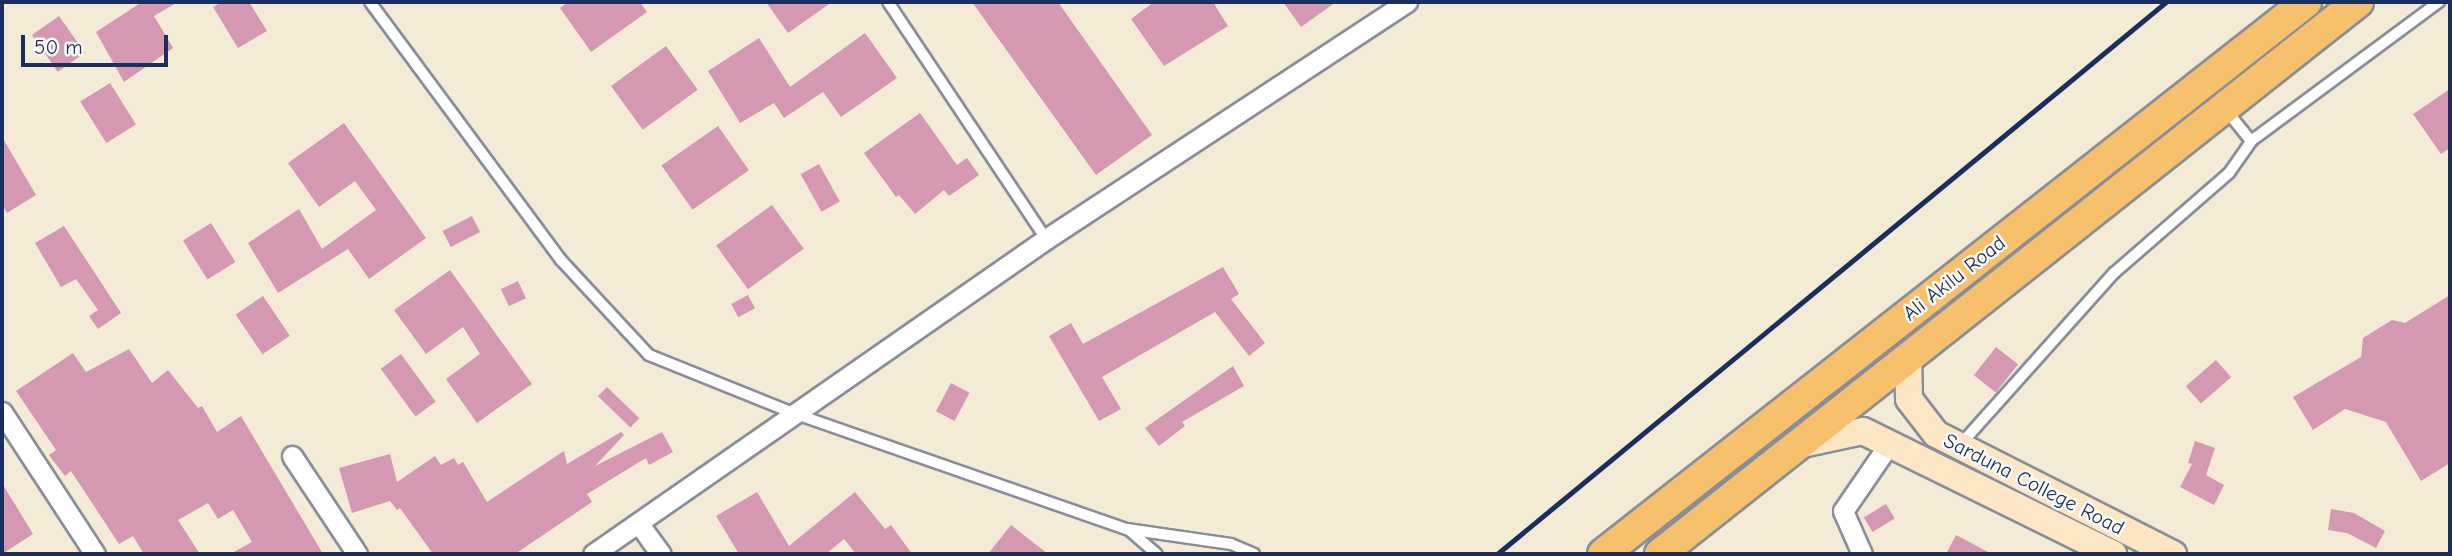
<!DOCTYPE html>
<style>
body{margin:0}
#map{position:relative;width:2452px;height:556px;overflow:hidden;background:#f4ebd6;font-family:"Comic Neue",sans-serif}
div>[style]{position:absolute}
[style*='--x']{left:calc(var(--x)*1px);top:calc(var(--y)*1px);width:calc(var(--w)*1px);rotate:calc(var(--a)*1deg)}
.building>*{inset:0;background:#d498b2;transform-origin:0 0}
.roads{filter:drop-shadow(2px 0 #888d9a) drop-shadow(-2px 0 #888d9a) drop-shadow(0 2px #888d9a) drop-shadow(0 -2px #888d9a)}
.lane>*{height:10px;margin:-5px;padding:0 5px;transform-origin:5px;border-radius:5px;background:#fff}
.street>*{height:19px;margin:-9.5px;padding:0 9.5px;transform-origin:9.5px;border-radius:9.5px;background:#fff}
.secondary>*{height:26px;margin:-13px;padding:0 13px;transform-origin:13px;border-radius:13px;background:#fce6c4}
.primary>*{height:30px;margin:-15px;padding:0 15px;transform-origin:15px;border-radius:15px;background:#f7c06c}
.rail>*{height:5px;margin:-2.5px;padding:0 2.5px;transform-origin:2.5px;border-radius:2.5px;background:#1b2f5e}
span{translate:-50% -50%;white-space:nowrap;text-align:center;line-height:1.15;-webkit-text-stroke:5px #fdfcf7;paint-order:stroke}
.street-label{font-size:21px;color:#1b2f5e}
.frame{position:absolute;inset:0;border:4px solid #1b2f5e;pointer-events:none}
.scale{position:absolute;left:21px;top:35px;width:147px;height:32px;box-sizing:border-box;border:4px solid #1b2f5e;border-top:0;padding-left:9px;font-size:21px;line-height:24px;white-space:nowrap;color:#1b2f5e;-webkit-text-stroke:5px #fdfcf7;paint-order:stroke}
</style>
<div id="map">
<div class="building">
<div style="clip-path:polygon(142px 2px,178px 2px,154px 16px,173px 48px,124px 82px,96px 32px)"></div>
<div style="clip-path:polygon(222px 2px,249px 2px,267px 31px,238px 48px,213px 7px)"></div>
<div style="clip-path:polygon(568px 2px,640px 2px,647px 12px,591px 52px,560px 8px)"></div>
<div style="clip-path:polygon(766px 2px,832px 2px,788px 33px)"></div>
<div style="clip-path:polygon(972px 2px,1058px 2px,1152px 135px,1096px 175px)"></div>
<div style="clip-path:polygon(1154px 2px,1213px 2px,1228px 26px,1164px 66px,1131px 19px)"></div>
<div style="clip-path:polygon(1283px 2px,1336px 2px,1301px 27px)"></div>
<div style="left:59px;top:16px;width:45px;height:33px;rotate:55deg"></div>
<div style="clip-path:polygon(865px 33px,897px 78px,841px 117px,823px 92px,784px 118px,774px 103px,740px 123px,708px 71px,759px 38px,790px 87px)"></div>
<div style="left:666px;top:46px;width:54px;height:68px;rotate:54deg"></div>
<div style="left:110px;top:83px;width:49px;height:35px;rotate:58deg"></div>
<div style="clip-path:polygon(2450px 89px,2450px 148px,2441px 154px,2413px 114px)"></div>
<div style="clip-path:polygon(920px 113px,957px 165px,967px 158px,979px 175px,949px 196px,944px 190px,915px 214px,899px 195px,896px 197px,864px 153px)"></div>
<div style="clip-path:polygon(344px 123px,426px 238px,369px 279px,348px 249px,278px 293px,248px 243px,299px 209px,322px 249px,376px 210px,355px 181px,319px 207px,288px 163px)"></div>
<div style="left:718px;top:126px;width:54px;height:69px;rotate:55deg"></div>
<div style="clip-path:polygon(2px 137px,36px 195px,7px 213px,2px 204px)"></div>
<div style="left:819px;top:164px;width:43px;height:21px;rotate:61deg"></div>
<div style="left:772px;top:205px;width:54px;height:69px;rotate:54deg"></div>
<div style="left:472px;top:216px;width:18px;height:33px;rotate:63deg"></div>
<div style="left:211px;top:223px;width:46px;height:33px;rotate:58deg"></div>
<div style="clip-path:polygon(64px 226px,121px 313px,98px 329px,89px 316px,98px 310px,76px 279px,61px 287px,35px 243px)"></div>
<div style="clip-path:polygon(1223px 267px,1239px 294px,1231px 299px,1265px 343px,1249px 356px,1215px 312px,1102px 377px,1121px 409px,1099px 421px,1049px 336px,1071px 323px,1083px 344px)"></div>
<div style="clip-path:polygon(450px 270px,532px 384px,477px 423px,446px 379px,480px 354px,463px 327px,426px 354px,394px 310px)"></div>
<div style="left:518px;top:281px;width:19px;height:19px;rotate:65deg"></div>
<div style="left:748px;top:295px;width:15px;height:19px;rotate:62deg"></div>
<div style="clip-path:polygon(2450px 295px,2450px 463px,2421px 481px,2386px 422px,2345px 409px,2313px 430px,2293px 397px,2361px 357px,2363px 338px,2392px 320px,2405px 323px)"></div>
<div style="left:263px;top:296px;width:48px;height:33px;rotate:56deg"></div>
<div style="left:1996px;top:347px;width:28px;height:36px;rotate:38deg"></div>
<div style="clip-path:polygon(129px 349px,152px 383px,168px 370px,198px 408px,202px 406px,217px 432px,241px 416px,323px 554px,230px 554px,252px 542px,233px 510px,218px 519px,208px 503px,178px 520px,200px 554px,144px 554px,133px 536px,119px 544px,71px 471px,65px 476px,49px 455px,56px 450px,16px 391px,73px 353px,86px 372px)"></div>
<div style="left:401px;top:354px;width:59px;height:25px;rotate:54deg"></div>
<div style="left:2216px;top:360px;width:23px;height:40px;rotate:49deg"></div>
<div style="clip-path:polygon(1233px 366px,1244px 386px,1182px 422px,1185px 426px,1159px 446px,1145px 428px)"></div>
<div style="left:951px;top:383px;width:21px;height:32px;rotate:28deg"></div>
<div style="left:607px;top:387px;width:45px;height:13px;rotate:44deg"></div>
<div style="clip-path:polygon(621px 432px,624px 435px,595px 466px,662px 432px,673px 452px,649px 465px,646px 458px,587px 494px,592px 502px,515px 554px,433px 554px,400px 508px,397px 510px,390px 501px,352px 513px,339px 468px,390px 454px,397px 482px,435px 456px,441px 465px,454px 458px,458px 465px,463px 462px,487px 502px,564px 451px,567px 464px)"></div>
<div style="clip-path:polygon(2195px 441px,2215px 448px,2206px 475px,2224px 485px,2214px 505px,2180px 487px,2192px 464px,2188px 463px)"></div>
<div style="clip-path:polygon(2px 483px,33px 534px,2px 554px)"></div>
<div style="clip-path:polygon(757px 492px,789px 546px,855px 492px,885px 529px,891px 525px,912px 554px,856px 554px,844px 539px,826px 554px,739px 554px,716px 516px)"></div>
<div style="left:1886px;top:504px;width:17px;height:26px;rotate:59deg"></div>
<div style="clip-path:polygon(2331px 509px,2354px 513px,2385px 531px,2376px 548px,2347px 533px,2328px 530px)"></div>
<div style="clip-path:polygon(1011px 525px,1048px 554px,988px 554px)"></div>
<div style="clip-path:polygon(1956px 535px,1992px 554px,1946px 554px)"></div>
</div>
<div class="roads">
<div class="lane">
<div style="--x:370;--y:2;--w:321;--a:53.5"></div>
<div style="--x:561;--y:260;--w:129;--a:47.2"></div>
<div style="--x:649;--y:355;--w:158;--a:21.9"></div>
<div style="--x:796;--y:414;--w:350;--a:19.2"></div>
<div style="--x:1127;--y:529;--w:105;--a:8.2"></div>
<div style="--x:1231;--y:544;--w:25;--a:23"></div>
<div style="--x:888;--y:2;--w:285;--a:56.3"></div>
<div style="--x:2251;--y:141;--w:234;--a:-36.5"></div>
<div style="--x:1960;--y:445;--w:231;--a:-48.2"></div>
<div style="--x:2114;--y:273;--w:152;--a:-41"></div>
<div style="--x:2229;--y:173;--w:39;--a:-55"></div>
<div style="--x:2251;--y:141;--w:38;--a:-129"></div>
<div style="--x:1128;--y:529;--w:38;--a:41"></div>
</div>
<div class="street">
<div style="--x:2;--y:412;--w:170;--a:56.8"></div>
<div style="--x:292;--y:456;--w:118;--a:56.4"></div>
<div style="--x:639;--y:524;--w:37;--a:54"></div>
<div style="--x:593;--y:554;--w:552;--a:-34.81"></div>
<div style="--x:1046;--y:239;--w:432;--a:-33.3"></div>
<div style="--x:1862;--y:554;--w:47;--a:-113.8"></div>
<div style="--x:1843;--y:511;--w:81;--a:-55.5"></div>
</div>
<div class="secondary">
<div style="--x:1908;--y:357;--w:42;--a:88.6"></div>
<div style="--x:1909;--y:399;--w:44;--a:52.4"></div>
<div style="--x:1936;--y:434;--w:266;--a:26.9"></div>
<div style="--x:1802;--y:444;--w:62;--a:-12"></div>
<div style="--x:1863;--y:431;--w:279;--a:26.2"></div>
</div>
<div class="primary">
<div style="--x:1603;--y:554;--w:894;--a:-38.14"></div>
<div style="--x:1660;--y:554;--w:890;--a:-38.34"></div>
</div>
</div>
<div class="rail">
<div style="--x:1497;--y:554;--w:867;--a:-39.53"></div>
</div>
<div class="street-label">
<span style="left:1954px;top:278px;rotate:-38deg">Ali Akilu Road</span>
<span style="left:2034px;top:484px;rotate:27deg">Sarduna College Road</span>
</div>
<div class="frame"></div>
<div class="scale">50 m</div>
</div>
